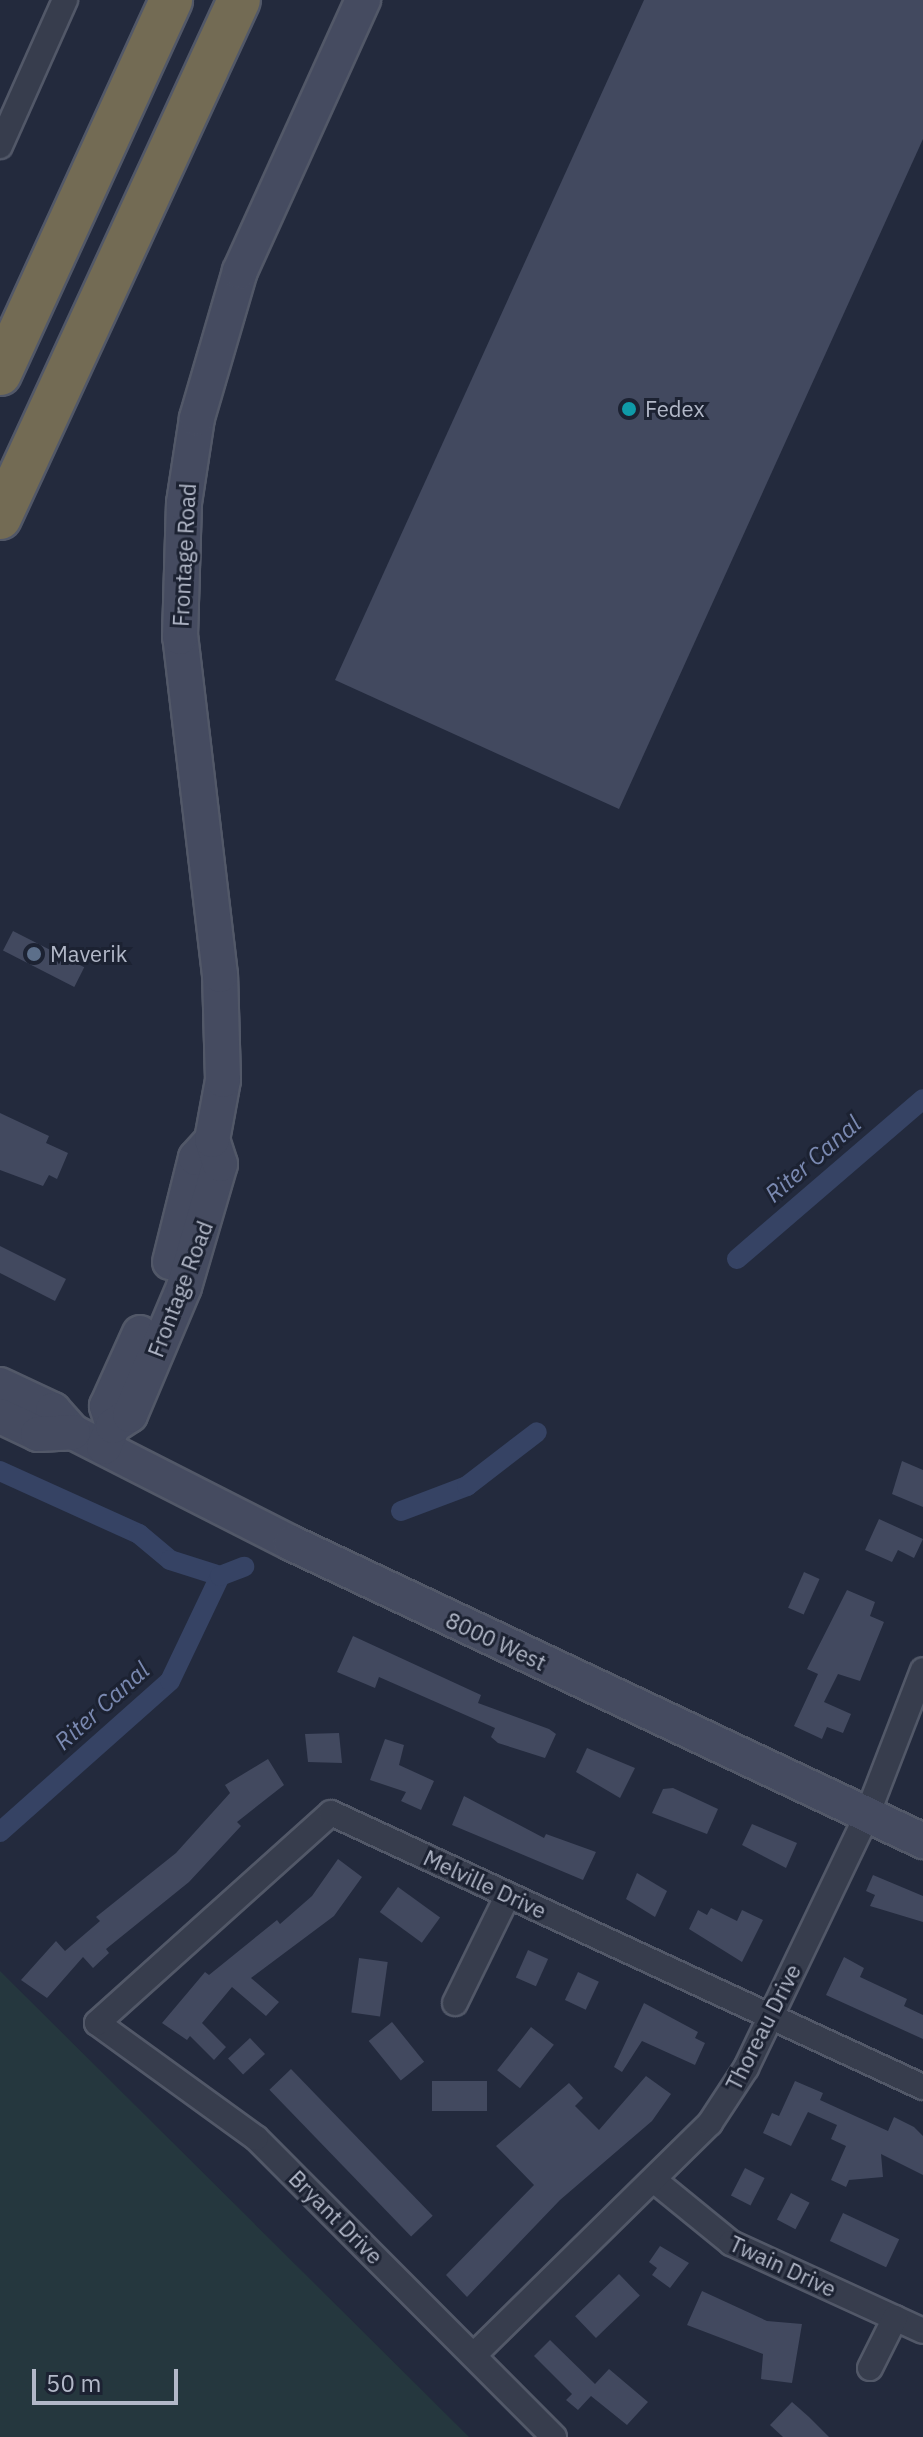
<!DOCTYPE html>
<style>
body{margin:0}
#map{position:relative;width:923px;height:2437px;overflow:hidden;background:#232a3d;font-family:"IBM Plex Sans",sans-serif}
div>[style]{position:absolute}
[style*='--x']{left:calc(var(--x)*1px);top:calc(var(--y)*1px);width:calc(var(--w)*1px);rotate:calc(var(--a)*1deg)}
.green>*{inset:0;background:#25373e}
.canal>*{height:20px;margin:-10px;padding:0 10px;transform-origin:10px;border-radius:10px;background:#364364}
.building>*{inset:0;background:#42495f;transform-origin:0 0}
.roads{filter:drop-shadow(2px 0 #525868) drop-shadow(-2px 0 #525868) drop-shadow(0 2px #525868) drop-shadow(0 -2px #525868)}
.street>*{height:24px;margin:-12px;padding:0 12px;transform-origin:12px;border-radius:12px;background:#373d4d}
.secondary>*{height:34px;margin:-17px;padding:0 17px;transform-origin:17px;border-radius:17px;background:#454b60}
.highway>*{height:42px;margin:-21px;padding:0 21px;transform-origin:21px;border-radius:21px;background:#736b54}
.dots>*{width:22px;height:22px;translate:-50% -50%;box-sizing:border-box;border:4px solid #1c2232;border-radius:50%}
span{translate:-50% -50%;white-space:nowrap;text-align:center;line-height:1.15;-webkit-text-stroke:6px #1c2232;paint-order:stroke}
.poi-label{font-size:22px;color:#b2b8c8}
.left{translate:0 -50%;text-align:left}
.street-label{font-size:22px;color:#b2b8c8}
.water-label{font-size:24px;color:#7a89b1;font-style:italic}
.scale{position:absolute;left:32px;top:2369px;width:146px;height:36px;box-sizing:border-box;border:4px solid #b2b8c8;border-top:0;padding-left:10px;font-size:24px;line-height:28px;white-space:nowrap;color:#b2b8c8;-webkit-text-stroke:6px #1c2232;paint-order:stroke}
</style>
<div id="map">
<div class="green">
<div style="clip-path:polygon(0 1971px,469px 2437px,0 2437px)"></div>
</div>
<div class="canal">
<div style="--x:737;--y:1259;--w:245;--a:-40.7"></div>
<div style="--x:0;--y:1471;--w:153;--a:24.4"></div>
<div style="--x:139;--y:1534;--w:40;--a:40"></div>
<div style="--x:170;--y:1560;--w:52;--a:17.7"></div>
<div style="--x:401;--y:1511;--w:71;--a:-20.7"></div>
<div style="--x:467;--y:1486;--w:88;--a:-37.6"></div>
<div style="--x:0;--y:1832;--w:227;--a:-41.6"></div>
<div style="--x:170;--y:1681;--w:116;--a:-64.5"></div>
<div style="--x:220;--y:1576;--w:26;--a:-21"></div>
</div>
<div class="building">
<div style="clip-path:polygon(644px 0,923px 0,923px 139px,619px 809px,335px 680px)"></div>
<div style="left:13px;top:931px;width:80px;height:22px;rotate:27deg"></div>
<div style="clip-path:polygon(0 1113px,49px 1136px,46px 1143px,68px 1153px,57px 1179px,49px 1175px,43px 1186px,0 1170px)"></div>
<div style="clip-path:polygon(0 1246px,66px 1279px,55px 1301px,0 1273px)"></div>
<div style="clip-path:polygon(902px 1461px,923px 1470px,923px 1507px,892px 1494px)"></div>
<div style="clip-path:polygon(879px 1519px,923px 1539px,914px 1558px,898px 1550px,892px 1562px,865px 1550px)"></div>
<div style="left:804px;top:1572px;width:17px;height:39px;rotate:24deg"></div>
<div style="clip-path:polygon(847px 1590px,875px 1602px,870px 1616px,884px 1622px,860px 1681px,838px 1674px,824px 1702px,851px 1714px,843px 1733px,827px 1727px,822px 1739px,794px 1726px,818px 1674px,807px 1669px)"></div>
<div style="clip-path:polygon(353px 1636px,481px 1695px,478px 1703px,549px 1729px,556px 1734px,545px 1758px,498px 1743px,491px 1737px,495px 1728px,379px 1677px,375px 1688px,337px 1672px)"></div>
<div style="clip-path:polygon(339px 1733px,342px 1763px,308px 1762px,305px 1734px)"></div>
<div style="clip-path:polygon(385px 1739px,404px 1745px,399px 1765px,434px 1781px,421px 1810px,401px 1801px,406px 1792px,370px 1780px)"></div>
<div style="clip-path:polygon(587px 1748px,635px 1768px,620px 1798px,576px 1772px)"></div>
<div style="clip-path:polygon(268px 1759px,284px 1785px,237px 1822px,241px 1826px,189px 1882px,106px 1949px,109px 1953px,93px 1968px,83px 1957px,47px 1998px,21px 1980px,56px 1941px,65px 1951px,100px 1921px,96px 1917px,176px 1853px,230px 1793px,225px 1785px)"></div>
<div style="clip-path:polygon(673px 1788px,718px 1809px,707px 1834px,652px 1813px,663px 1789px)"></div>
<div style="clip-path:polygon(464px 1796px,544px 1838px,546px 1834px,596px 1852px,583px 1880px,452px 1825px)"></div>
<div style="clip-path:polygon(752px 1824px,797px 1843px,786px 1868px,742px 1845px)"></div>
<div style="clip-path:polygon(338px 1859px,362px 1877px,334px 1916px,251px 1978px,279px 2002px,266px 2016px,232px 1987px,202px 2023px,226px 2047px,214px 2060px,190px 2036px,187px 2040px,162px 2023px,205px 1972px,209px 1975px,277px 1920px,280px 1924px,312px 1896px)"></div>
<div style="clip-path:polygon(637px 1873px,667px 1891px,655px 1917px,626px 1899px)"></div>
<div style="clip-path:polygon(873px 1875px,923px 1896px,923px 1922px,870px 1906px,875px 1895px,866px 1891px)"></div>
<div style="left:398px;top:1887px;width:52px;height:31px;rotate:36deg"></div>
<div style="clip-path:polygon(711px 1908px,737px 1921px,742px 1910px,763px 1920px,742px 1962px,689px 1929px,698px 1910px,707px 1915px)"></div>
<div style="left:528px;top:1950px;width:22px;height:30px;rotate:24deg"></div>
<div style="clip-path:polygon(844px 1957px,864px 1968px,860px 1977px,907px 1999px,904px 2006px,923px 2015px,923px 2039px,826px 1995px)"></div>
<div style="left:359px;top:1958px;width:29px;height:55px;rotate:8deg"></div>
<div style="left:578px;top:1972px;width:23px;height:31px;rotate:25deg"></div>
<div style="clip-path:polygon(644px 2003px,698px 2032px,695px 2038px,705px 2043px,695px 2065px,642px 2041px,622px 2072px,614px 2067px)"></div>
<div style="left:392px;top:2022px;width:51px;height:30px;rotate:51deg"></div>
<div style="left:531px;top:2027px;width:29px;height:55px;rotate:38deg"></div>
<div style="left:250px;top:2038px;width:22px;height:30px;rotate:47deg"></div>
<div style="left:291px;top:2069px;width:204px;height:30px;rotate:46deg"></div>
<div style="clip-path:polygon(646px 2076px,671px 2094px,652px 2121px,560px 2200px,467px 2297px,446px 2275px,534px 2185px,496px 2146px,569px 2083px,583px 2098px,575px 2106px,599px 2130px)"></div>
<div style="left:487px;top:2081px;width:30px;height:55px;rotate:90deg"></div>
<div style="clip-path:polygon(795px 2081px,823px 2093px,820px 2100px,888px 2131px,894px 2117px,914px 2127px,923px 2136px,923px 2175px,881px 2154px,883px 2177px,849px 2180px,846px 2187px,831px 2180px,846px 2146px,831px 2139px,837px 2125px,808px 2112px,791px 2146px,763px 2133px,772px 2113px,779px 2116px)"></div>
<div style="left:745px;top:2168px;width:22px;height:31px;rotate:27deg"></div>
<div style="left:791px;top:2193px;width:21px;height:30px;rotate:28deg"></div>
<div style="left:843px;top:2213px;width:62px;height:31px;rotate:25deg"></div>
<div style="clip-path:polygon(660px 2246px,689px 2263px,670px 2288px,652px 2275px,657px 2268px,649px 2262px)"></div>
<div style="left:619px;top:2274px;width:30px;height:61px;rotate:46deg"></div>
<div style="clip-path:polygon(702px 2291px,767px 2321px,802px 2324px,792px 2383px,761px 2379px,763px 2354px,687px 2325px)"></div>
<div style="clip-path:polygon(550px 2340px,595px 2384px,609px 2369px,648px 2402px,627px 2425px,591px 2396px,578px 2410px,566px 2400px,572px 2394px,534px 2356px)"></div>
<div style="clip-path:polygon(792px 2402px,809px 2417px,829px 2437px,783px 2437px,770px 2425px)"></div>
</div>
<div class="roads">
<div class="street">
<div style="--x:0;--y:146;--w:160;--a:-66"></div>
<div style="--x:455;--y:2003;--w:120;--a:-63.9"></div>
<div style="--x:655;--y:2181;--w:98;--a:39.2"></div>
<div style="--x:731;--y:2243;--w:211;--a:24.6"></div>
<div style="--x:474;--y:2355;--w:331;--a:-44.5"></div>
<div style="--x:710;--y:2123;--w:66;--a:-56.8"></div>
<div style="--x:746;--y:2068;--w:280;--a:-64.4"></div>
<div style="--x:867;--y:1815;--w:155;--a:-68.9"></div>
<div style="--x:870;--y:2368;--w:56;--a:-63.4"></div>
<div style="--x:554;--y:2437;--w:422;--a:-134.9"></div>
<div style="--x:256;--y:2138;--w:196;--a:-144.1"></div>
<div style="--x:97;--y:2023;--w:314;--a:-41.9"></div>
<div style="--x:331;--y:1813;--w:652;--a:24.84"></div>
</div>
<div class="secondary">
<div style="--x:170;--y:1262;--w:107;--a:-76"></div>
<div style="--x:196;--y:1158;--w:24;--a:-48"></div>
<div style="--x:0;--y:1385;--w:59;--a:25.3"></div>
<div style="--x:53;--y:1410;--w:30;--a:48"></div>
<div style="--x:73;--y:1432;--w:245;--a:27"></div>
<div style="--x:291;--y:1543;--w:699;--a:25.24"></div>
<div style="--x:0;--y:1416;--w:42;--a:25.3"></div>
<div style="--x:38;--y:1434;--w:35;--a:-3"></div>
<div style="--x:113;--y:1426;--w:21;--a:-107"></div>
<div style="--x:107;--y:1406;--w:80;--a:-65.7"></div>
<div style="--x:104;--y:1447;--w:23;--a:-67"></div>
<div style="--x:113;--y:1426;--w:20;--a:-33"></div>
<div style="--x:130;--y:1415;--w:139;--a:-67.1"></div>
<div style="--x:184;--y:1287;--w:128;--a:-73.7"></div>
<div style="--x:220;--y:1164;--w:25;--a:-108"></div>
<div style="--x:212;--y:1140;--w:61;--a:-79.6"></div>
<div style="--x:223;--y:1080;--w:105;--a:-91.6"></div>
<div style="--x:220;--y:975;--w:340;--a:-96.7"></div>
<div style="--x:180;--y:637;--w:134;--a:-88.3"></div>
<div style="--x:184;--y:503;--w:86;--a:-81.3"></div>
<div style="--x:197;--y:418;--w:153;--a:-73.7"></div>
<div style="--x:240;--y:271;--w:298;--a:-65.6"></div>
</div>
<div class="highway">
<div style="--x:0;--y:374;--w:411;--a:-65.4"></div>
<div style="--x:0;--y:518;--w:570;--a:-65.23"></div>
</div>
</div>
<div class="dots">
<div style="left:629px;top:409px;background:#0f9aa8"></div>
<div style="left:34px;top:954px;background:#5c6f8a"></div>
</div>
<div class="poi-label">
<span class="left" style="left:645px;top:409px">Fedex</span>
<span class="left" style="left:50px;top:954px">Maverik</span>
</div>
<div class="street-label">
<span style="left:184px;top:555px;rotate:-87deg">Frontage Road</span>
<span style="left:180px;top:1289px;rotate:-69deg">Frontage Road</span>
<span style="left:496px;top:1641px;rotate:25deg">8000 West</span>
<span style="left:485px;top:1884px;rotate:25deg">Melville Drive</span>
<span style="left:763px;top:2027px;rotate:-63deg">Thoreau Drive</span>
<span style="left:336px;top:2217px;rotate:45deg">Bryant Drive</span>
<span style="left:783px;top:2266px;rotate:25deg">Twain Drive</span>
</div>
<div class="water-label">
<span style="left:813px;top:1159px;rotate:-41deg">Riter Canal</span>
<span style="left:102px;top:1706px;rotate:-42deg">Riter Canal</span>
</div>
<div class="scale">50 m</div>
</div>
